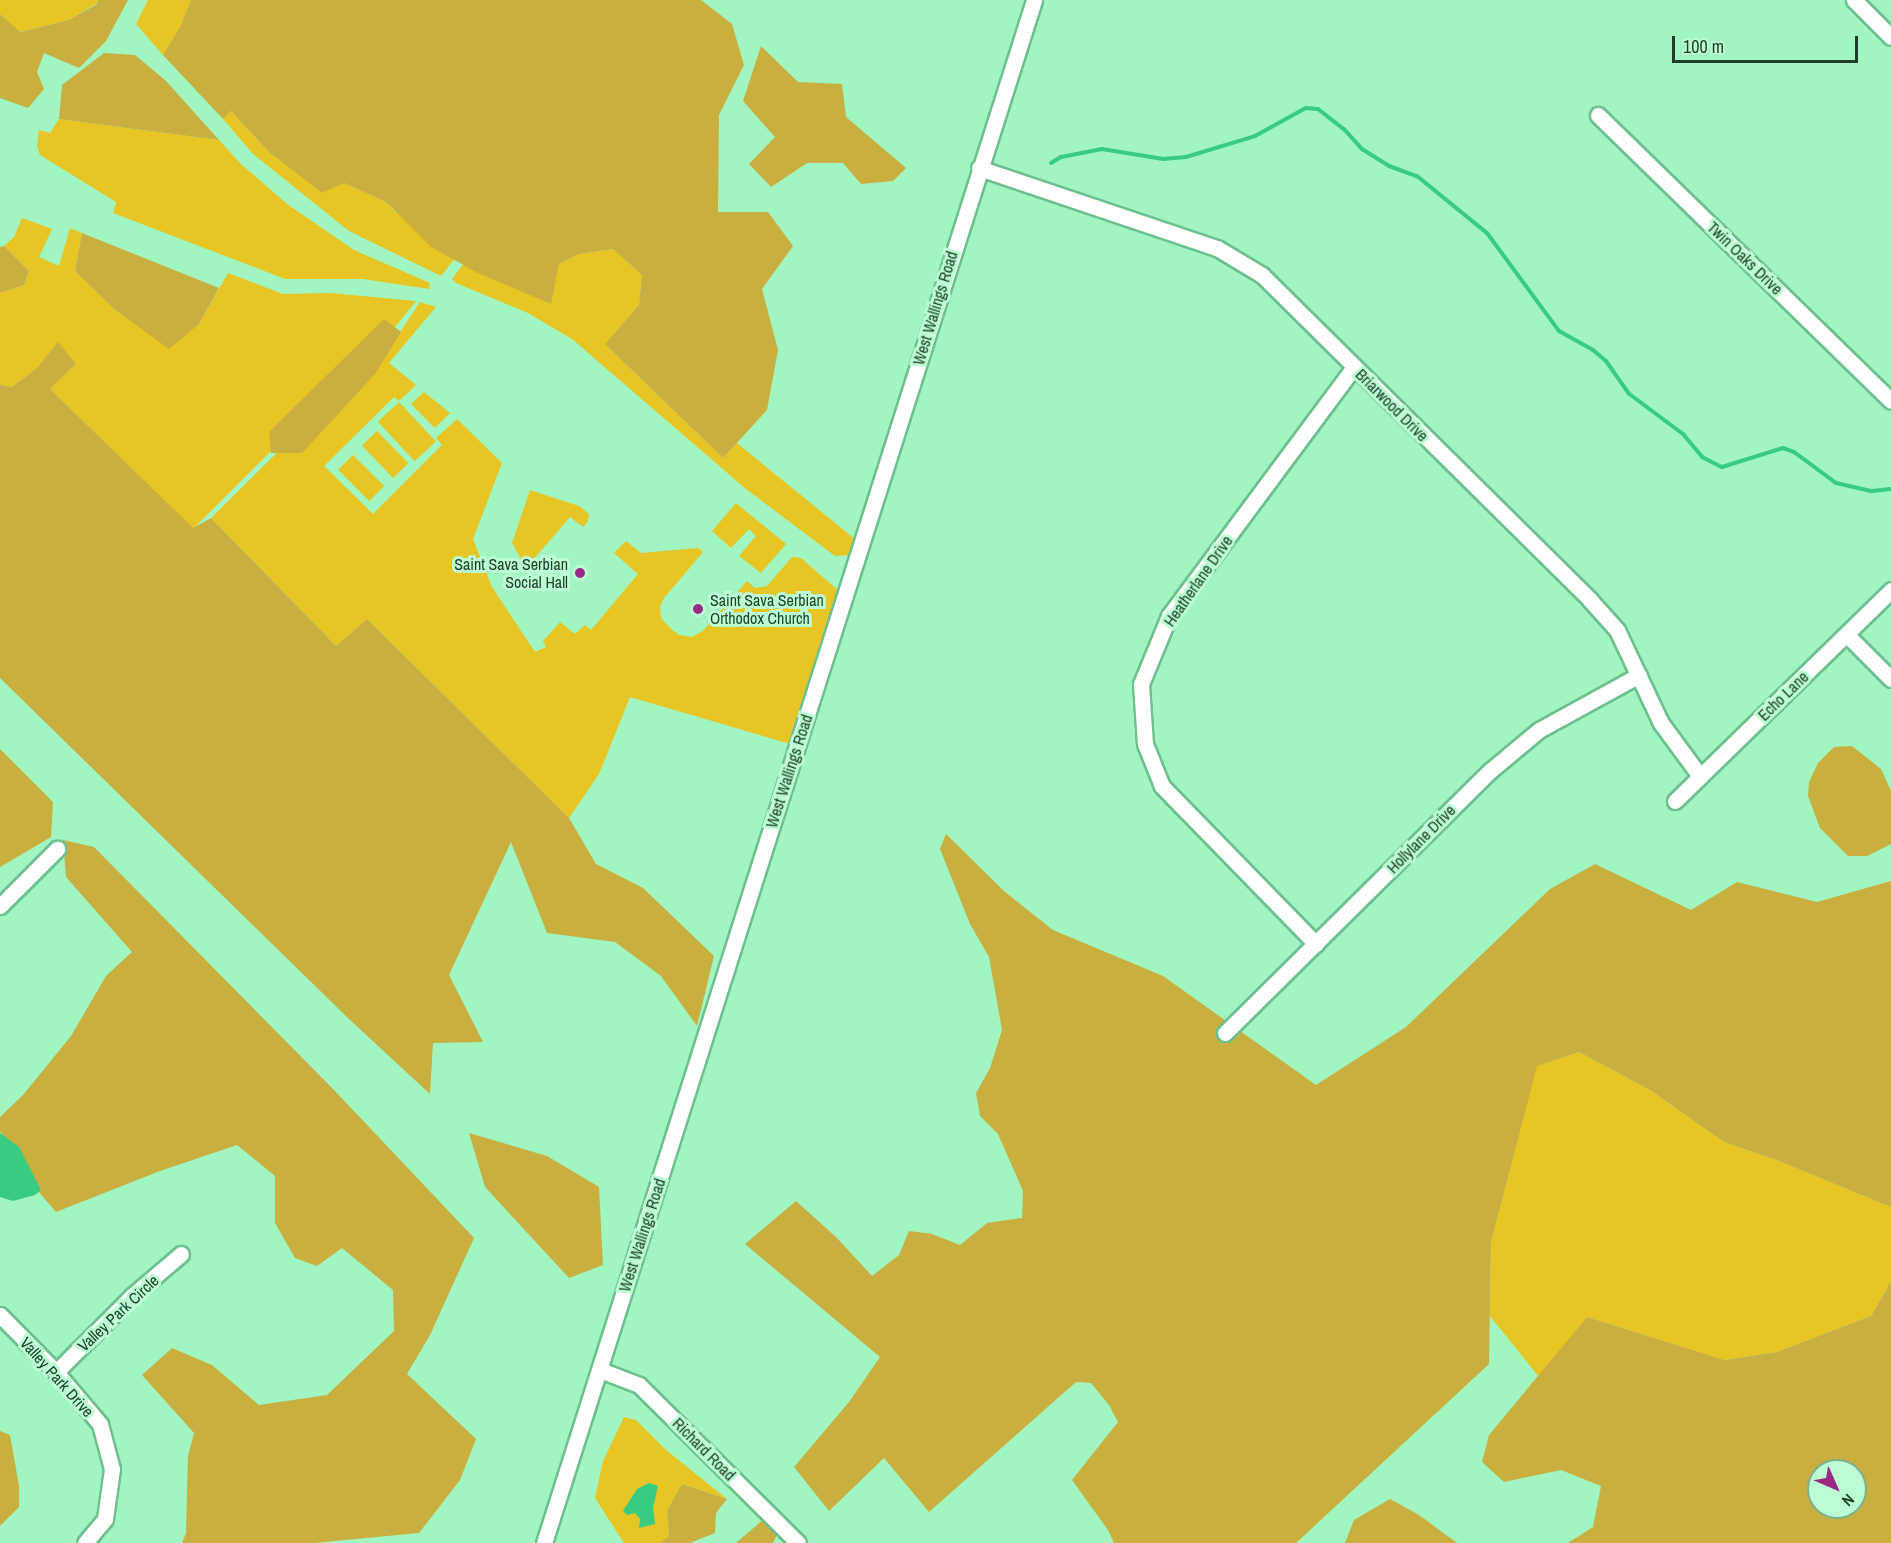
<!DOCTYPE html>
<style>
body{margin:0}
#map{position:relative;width:1891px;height:1543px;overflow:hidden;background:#a1f5c0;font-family:"Archivo Narrow",sans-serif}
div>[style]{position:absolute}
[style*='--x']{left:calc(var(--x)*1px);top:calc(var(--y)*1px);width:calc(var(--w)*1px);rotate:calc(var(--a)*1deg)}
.green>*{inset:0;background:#e6c525;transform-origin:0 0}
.forest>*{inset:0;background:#c8af40}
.water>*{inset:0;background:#39cc81}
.stream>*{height:4px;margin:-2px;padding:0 2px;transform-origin:2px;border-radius:2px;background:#39cc81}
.roads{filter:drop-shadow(2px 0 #6dc08e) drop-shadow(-2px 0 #6dc08e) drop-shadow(0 2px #6dc08e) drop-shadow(0 -2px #6dc08e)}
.minor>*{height:15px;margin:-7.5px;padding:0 7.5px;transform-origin:7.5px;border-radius:7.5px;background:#fff}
.dots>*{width:16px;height:16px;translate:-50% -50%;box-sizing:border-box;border:3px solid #bcfed3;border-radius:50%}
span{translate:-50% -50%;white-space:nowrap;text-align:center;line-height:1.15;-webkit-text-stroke:6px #bcfed3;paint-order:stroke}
.street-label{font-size:16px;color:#1c3e2a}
.poi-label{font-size:16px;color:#1c3e2a}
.right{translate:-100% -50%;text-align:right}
.left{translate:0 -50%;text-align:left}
.north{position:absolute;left:1807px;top:1459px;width:60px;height:60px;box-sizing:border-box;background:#bcfed3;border:2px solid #7cb18f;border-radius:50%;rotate:135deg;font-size:16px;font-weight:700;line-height:24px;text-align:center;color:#1c3e2a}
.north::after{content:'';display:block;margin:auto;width:21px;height:27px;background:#9a2986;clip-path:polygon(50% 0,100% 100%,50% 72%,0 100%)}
.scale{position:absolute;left:1672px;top:36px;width:186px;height:27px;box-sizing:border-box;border:3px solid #1c3e2a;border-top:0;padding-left:8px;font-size:18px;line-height:21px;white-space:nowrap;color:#1c3e2a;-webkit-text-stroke:4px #bcfed3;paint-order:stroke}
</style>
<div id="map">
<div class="green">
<div style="clip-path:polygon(0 0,98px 0,97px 3px,69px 20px,19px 32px,0 14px)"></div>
<div style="clip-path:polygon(148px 0,191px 0,181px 25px,163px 55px,136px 24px)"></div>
<div style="clip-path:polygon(231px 111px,269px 152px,322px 192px,344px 183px,386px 202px,395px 212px,463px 248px,441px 276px,349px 231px,253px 154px,223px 119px)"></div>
<div style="clip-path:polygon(59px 119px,219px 140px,240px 163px,287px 204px,354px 250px,430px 283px,429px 289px,363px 279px,285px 279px,113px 213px,116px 202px,40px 155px,37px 146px,39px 130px,50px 133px)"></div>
<div style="clip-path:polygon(22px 218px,52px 229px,39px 257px,59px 266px,70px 228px,82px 233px,75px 271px,114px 309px,131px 320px,199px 324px,228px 273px,283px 294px,330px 293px,416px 301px,395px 327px,193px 529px,50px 389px,76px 364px,58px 343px,37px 368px,12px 387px,0 385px,0 293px,24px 285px,29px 271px,4px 246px,14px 237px)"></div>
<div style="clip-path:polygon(613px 249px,642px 275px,639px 305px,605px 344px,723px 458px,737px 443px,856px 540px,851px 555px,835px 556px,746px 489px,572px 339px,528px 313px,456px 283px,452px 279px,471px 254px,559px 264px,579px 254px)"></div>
<div style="clip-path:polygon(420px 302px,436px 307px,389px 363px,416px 385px,399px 401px,394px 397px,324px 466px,373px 514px,442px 445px,436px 438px,457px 419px,502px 463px,473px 539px,492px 587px,535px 652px,546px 647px,543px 641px,560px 622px,575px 634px,585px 625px,591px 630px,638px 574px,614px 553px,626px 541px,641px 553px,698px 548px,703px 552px,664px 598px,660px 607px,661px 618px,670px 628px,679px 635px,692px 637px,703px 631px,747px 581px,755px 588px,767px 586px,792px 557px,801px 558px,839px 591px,790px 744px,630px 697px,599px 774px,569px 818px,367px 619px,336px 646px,211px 518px,295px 435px,383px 358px)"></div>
<div style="clip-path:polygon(424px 392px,450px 413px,435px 428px,411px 404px)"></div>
<div style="left:399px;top:402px;width:54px;height:29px;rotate:47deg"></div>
<div style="left:377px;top:431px;width:45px;height:21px;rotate:46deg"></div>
<div style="left:353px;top:455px;width:44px;height:21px;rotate:45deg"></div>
<div style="clip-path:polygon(530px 490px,579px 506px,589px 514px,588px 521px,583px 527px,570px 517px,526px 568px,512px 543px)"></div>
<div style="clip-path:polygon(736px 503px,786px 544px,761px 573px,739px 556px,756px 536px,749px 529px,731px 548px,712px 531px)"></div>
<div style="clip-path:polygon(1579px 1052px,1650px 1090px,1724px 1142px,1779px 1161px,1891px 1207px,1891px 1282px,1871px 1316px,1777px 1352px,1723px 1360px,1587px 1317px,1539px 1377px,1490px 1316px,1491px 1242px,1536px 1066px)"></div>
<div style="clip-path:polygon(624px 1417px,636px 1420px,666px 1450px,727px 1499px,682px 1484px,667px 1510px,669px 1537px,659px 1543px,624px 1543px,595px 1498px,603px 1461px)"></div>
</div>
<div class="forest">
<div style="clip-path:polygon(98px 0,128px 0,106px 41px,79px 68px,44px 53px,37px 72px,44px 89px,28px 108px,0 98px,0 14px,20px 32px,69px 20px,97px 4px)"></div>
<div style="clip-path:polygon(191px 0,701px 0,732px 24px,744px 65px,719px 115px,718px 212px,768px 212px,793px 246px,762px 289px,778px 350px,767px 410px,723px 458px,605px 344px,639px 305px,642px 275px,613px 249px,579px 254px,559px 264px,551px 304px,478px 273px,431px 247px,386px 202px,344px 183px,322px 193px,269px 152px,231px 111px,223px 119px,163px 55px,181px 25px)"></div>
<div style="clip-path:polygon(761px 46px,798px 82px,842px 84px,846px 117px,906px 168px,893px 181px,861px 184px,843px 163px,807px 163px,771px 187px,749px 164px,775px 137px,743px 101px)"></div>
<div style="clip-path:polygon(104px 53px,135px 55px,166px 81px,219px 140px,59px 119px,62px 85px)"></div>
<div style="clip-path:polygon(82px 233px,219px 288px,199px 324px,169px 349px,114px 309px,75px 271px)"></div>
<div style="clip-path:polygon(4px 246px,29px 271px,24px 285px,0 293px,0 247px)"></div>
<div style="clip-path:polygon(384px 319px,401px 332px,375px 374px,302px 453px,271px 453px,269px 432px)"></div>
<div style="clip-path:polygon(58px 342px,76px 364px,50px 389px,193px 528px,211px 518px,336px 646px,367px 619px,569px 818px,596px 864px,643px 888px,714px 956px,697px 1026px,661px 976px,615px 942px,547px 933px,511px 842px,449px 975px,483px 1042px,433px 1043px,430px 1094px,350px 1020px,0 678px,0 385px,12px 387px,37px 368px)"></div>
<div style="clip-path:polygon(1852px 746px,1881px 769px,1891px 791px,1891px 844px,1867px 856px,1848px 856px,1820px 828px,1808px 796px,1809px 782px,1818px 763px,1834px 747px)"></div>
<div style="clip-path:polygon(0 749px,53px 802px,51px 837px,0 867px)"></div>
<div style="clip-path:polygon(946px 834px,1005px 892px,1053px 930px,1163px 976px,1316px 1085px,1406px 1027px,1550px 889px,1595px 864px,1691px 910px,1737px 882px,1817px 902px,1891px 881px,1891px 1207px,1779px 1161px,1724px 1142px,1650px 1090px,1579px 1052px,1537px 1066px,1491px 1242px,1489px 1364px,1296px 1543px,1114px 1543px,1108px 1530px,1072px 1480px,1118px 1422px,1109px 1405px,1091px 1383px,1076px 1382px,929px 1512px,884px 1458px,829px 1511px,794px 1467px,849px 1402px,880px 1357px,745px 1244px,796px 1201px,837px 1238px,872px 1276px,899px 1255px,909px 1231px,932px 1234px,960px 1245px,987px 1223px,1022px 1218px,1023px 1191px,998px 1134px,980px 1116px,976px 1093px,990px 1068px,1002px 1030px,989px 957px,970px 924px,940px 849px)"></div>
<div style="clip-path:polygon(63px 840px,94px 847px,334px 1090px,474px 1238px,430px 1335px,407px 1374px,476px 1439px,460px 1480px,419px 1533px,314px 1543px,182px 1543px,186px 1533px,188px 1456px,194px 1433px,142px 1375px,172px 1348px,212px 1365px,259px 1405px,327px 1395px,394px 1331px,393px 1290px,342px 1248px,317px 1266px,295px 1258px,275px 1223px,275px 1176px,237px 1145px,160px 1171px,56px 1212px,25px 1176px,0 1131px,0 1117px,23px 1095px,71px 1036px,106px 976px,132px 952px,66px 877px)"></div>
<div style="clip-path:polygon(469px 1133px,547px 1156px,599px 1187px,603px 1265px,569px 1278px,485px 1187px)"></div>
<div style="clip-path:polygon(evenodd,1891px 1282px,1891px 1543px,1568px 1543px,1593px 1527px,1601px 1486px,1561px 1470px,1504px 1482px,1482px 1462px,1489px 1435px,1587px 1317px,1724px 1360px,1777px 1352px,1871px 1316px,1891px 1282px,1819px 1471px,1855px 1471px,1855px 1507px,1819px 1507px,1819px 1471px)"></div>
<div style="clip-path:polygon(0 1431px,10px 1435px,19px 1486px,19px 1507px,0 1526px)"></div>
<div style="clip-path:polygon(682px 1484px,727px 1499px,716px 1513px,715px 1533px,690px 1543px,659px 1543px,669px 1536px,667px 1510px)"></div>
<div style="clip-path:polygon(1390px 1499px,1419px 1515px,1457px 1543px,1345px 1543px,1354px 1520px)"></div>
<div style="clip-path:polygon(764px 1519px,778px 1533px,773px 1543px,736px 1543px)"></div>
</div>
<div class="water">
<div style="clip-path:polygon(0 1133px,19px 1147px,41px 1190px,35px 1195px,13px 1201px,0 1197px)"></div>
<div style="clip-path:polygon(649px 1483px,658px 1486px,653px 1508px,655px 1524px,639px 1528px,640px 1519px,635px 1513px,627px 1515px,623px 1511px,637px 1489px)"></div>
</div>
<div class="stream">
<div style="--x:1051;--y:163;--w:12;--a:-31"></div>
<div style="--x:1061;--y:157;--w:42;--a:-11"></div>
<div style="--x:1102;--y:149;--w:62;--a:9.3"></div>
<div style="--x:1163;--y:159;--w:23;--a:-5"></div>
<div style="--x:1186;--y:157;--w:72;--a:-16.9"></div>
<div style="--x:1255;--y:136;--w:58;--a:-28.8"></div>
<div style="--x:1306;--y:108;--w:12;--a:5"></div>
<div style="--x:1318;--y:109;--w:33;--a:38"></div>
<div style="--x:1344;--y:129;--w:27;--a:48"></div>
<div style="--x:1362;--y:149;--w:32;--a:32"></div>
<div style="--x:1389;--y:166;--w:30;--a:20"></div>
<div style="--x:1417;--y:176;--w:90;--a:39.2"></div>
<div style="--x:1487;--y:233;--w:122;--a:53.7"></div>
<div style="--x:1559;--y:331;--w:39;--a:29"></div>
<div style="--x:1593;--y:350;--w:17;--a:40"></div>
<div style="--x:1606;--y:361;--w:39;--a:55"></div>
<div style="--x:1628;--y:393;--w:69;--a:36.7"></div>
<div style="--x:1683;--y:434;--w:30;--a:50"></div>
<div style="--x:1702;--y:457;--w:22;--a:27"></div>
<div style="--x:1722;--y:467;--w:64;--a:-17.3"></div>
<div style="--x:1783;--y:448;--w:12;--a:20"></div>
<div style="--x:1794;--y:452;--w:52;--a:36.4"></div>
<div style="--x:1836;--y:483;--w:37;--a:13"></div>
<div style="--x:1872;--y:491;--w:19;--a:-6"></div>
</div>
<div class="roads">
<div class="minor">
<div style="--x:1854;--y:0;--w:52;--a:45"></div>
<div style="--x:1598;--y:115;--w:409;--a:44.3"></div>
<div style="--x:979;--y:168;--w:251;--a:18.6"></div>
<div style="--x:1217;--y:248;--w:52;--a:31"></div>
<div style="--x:1262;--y:275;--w:462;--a:44.7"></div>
<div style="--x:1590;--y:600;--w:40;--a:48"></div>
<div style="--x:1617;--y:630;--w:103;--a:64.7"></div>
<div style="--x:1661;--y:723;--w:66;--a:53.7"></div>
<div style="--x:1847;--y:635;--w:62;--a:45"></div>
<div style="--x:1675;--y:801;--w:302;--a:-44.3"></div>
<div style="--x:0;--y:906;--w:81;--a:-45"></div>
<div style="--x:1316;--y:944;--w:221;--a:-134.3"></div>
<div style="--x:1162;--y:786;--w:45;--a:-112"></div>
<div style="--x:1145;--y:744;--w:60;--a:-93.8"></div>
<div style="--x:1141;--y:684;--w:74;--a:-67.6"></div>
<div style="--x:1169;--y:616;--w:310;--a:-53.4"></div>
<div style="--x:1225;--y:1033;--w:374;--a:-44.7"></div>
<div style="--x:1491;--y:770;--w:62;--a:-39.8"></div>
<div style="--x:1539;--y:730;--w:114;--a:-28.8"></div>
<div style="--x:0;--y:1315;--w:80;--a:45.5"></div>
<div style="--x:56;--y:1372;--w:68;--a:49.8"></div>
<div style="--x:100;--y:1424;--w:47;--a:75.1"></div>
<div style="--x:112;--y:1469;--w:50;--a:98"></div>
<div style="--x:105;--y:1519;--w:31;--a:130"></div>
<div style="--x:600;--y:1370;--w:42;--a:21"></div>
<div style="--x:639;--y:1385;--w:224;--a:44.8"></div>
<div style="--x:56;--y:1372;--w:109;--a:-45"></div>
<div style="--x:133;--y:1295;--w:63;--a:-40.5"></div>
<div style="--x:544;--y:1543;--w:1619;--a:-72.38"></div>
</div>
</div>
<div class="dots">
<div style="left:580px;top:573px;background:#9a2986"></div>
<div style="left:698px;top:609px;background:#9a2986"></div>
</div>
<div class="street-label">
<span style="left:1745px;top:258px;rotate:44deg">Twin Oaks Drive</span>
<span style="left:935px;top:308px;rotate:-73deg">West Wallings Road</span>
<span style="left:1392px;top:405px;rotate:45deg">Briarwood Drive</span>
<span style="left:1198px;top:581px;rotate:-55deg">Heatherlane Drive</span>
<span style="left:1783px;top:696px;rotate:-44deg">Echo Lane</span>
<span style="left:789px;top:771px;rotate:-72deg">West Wallings Road</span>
<span style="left:1421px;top:839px;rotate:-45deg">Hollylane Drive</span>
<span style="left:642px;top:1235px;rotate:-72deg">West Wallings Road</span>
<span style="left:118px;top:1313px;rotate:-43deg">Valley Park Circle</span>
<span style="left:57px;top:1377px;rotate:48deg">Valley Park Drive</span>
<span style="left:704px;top:1449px;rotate:45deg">Richard Road</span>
</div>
<div class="poi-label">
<span class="right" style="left:568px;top:573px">Saint Sava Serbian<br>Social Hall</span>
<span class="left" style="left:710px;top:609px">Saint Sava Serbian<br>Orthodox Church</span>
</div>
<div class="north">N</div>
<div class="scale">100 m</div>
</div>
